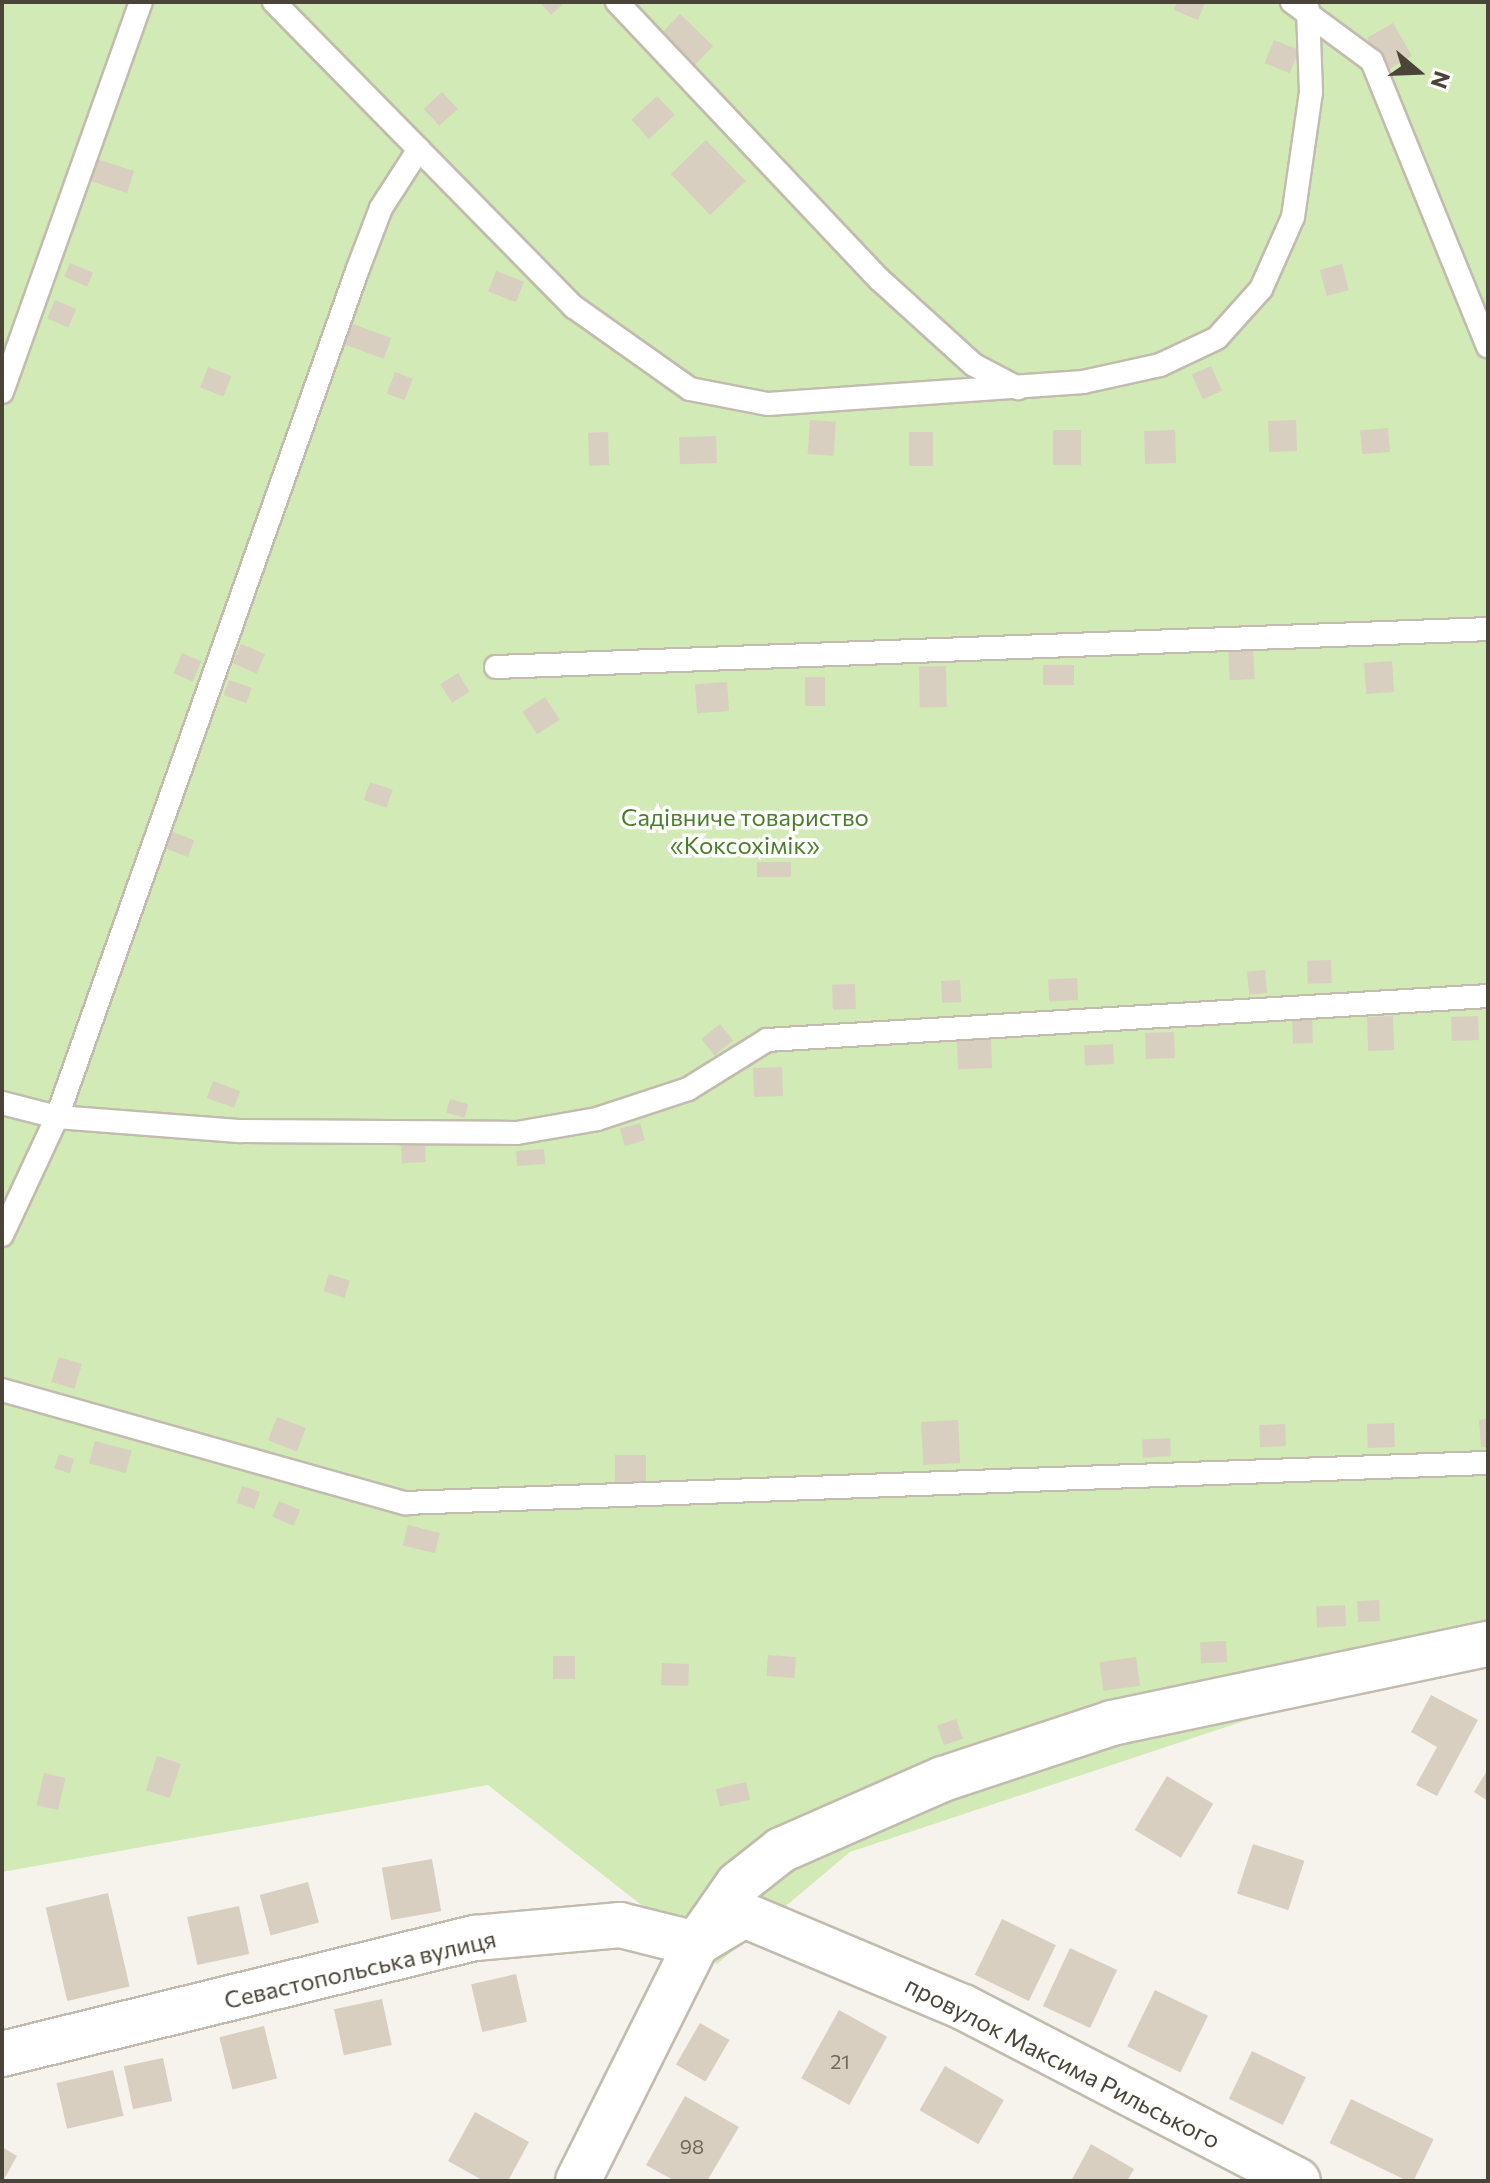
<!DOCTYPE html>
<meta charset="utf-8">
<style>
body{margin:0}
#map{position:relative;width:1490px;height:2183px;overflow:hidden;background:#f6f3ec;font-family:Commissioner,sans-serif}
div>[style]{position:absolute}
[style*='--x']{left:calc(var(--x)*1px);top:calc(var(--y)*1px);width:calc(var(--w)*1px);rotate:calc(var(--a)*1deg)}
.green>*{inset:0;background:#d2eab5}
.building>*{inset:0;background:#d8cfc1;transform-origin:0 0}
.roads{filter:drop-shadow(2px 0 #c2bbae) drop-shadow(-2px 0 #c2bbae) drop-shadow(0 2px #c2bbae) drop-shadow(0 -2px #c2bbae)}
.service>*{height:22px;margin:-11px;padding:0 11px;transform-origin:11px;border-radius:11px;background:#fff}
.minor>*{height:44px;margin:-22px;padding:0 22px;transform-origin:22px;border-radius:22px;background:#fff}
span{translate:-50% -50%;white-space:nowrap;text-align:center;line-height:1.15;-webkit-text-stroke:7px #fff;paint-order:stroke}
.number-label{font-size:20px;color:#6e675b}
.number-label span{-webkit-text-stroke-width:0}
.park-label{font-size:24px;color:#4a7f2a}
.street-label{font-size:24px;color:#4b4439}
.frame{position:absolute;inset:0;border:4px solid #4b4439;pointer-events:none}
.north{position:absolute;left:1378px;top:32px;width:80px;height:80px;-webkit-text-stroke:6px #fff;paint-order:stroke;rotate:109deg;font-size:22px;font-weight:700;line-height:32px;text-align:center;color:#4b4439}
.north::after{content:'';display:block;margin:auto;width:28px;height:36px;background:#4b4439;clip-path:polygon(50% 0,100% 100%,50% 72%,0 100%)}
</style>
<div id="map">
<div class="green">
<div style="clip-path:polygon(2px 2px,1488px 2px,1488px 1659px,1310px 1699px,850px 1852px,717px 1964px,488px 1785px,2px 1872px)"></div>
</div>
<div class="building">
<div style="clip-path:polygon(540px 2px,565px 2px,551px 15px)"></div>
<div style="clip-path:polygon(1177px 2px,1205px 2px,1198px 20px,1174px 10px)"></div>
<div style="left:680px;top:14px;width:46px;height:27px;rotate:44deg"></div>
<div style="left:1393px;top:23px;width:38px;height:30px;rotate:60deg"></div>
<div style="left:1274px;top:40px;width:27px;height:25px;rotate:22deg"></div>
<div style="left:442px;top:92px;width:23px;height:25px;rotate:47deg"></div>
<div style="left:657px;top:96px;width:26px;height:35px;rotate:47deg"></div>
<div style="left:706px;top:140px;width:57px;height:49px;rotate:46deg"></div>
<div style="left:97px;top:159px;width:39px;height:23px;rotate:18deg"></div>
<div style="left:70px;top:263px;width:25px;height:15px;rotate:23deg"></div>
<div style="left:1342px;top:264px;width:27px;height:23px;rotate:75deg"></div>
<div style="left:496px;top:271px;width:30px;height:22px;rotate:21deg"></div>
<div style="left:55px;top:300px;width:23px;height:20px;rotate:23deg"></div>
<div style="left:350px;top:323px;width:44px;height:22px;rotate:20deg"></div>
<div style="left:1211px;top:366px;width:27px;height:21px;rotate:66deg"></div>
<div style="left:208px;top:367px;width:25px;height:22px;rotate:21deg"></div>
<div style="left:395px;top:372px;width:19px;height:23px;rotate:21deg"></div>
<div style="left:810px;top:420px;width:26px;height:34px;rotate:4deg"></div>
<div style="left:1296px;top:420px;width:31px;height:28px;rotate:88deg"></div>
<div style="left:1388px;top:428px;width:24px;height:28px;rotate:85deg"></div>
<div style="left:1053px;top:430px;width:28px;height:35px"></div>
<div style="left:1175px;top:430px;width:33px;height:31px;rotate:88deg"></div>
<div style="left:608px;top:432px;width:33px;height:20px;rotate:88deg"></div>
<div style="left:909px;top:432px;width:24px;height:34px"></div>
<div style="left:716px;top:436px;width:27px;height:37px;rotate:88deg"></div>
<div style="left:241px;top:644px;width:26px;height:21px;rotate:23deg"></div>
<div style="left:1253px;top:646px;width:33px;height:25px;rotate:87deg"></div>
<div style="left:182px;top:653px;width:21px;height:22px;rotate:23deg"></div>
<div style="left:1392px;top:661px;width:31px;height:28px;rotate:86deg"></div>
<div style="left:1074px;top:665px;width:20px;height:31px;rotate:90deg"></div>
<div style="left:946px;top:666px;width:41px;height:27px;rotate:89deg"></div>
<div style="left:458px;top:673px;width:22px;height:21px;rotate:58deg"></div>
<div style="left:805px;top:677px;width:20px;height:29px"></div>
<div style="left:229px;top:680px;width:24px;height:16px;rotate:19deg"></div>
<div style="left:727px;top:682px;width:29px;height:32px;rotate:86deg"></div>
<div style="left:545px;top:697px;width:27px;height:27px;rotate:57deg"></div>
<div style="left:370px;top:782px;width:24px;height:19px;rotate:19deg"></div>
<div style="left:170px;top:831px;width:26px;height:18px;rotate:21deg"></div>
<div style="left:791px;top:862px;width:15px;height:34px;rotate:90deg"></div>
<div style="left:1331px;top:960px;width:23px;height:24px;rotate:88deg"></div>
<div style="left:1265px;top:970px;width:23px;height:18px;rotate:85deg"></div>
<div style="left:1077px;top:978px;width:22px;height:29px;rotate:87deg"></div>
<div style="left:960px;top:980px;width:22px;height:19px;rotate:87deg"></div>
<div style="left:855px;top:984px;width:25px;height:23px;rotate:88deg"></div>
<div style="left:1393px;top:1016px;width:34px;height:26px;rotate:88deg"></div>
<div style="left:1478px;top:1016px;width:24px;height:27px;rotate:88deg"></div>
<div style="left:1312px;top:1017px;width:26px;height:20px;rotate:88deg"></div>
<div style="left:720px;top:1024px;width:21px;height:24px;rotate:51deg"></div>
<div style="left:1174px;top:1032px;width:26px;height:29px;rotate:88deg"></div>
<div style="left:991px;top:1039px;width:29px;height:34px;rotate:88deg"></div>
<div style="left:1113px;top:1044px;width:20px;height:29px;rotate:87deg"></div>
<div style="left:782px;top:1067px;width:29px;height:29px;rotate:88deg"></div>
<div style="left:213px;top:1081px;width:29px;height:18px;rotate:20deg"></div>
<div style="left:450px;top:1099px;width:19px;height:14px;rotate:16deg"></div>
<div style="left:640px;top:1123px;width:18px;height:21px;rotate:74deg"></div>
<div style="left:425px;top:1144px;width:18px;height:24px;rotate:87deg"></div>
<div style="left:544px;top:1149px;width:15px;height:28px;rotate:86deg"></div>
<div style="left:329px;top:1274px;width:22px;height:18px;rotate:18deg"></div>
<div style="left:59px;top:1357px;width:24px;height:26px;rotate:17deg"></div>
<div style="left:277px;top:1417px;width:31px;height:25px;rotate:21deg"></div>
<div style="clip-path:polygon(1488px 1419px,1488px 1447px,1481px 1447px,1479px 1420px)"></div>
<div style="left:958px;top:1420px;width:43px;height:37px;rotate:87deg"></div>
<div style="left:1394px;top:1423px;width:24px;height:27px;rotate:88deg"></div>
<div style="left:1285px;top:1424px;width:22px;height:26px;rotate:87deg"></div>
<div style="left:1170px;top:1438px;width:18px;height:28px;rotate:87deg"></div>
<div style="left:95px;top:1441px;width:38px;height:23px;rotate:15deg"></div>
<div style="left:59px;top:1454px;width:16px;height:15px;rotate:18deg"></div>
<div style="left:646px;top:1455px;width:27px;height:31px;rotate:90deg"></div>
<div style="left:242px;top:1486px;width:19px;height:18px;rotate:18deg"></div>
<div style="left:279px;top:1501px;width:23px;height:17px;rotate:23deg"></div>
<div style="left:408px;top:1525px;width:33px;height:21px;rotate:14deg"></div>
<div style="left:1379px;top:1600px;width:21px;height:22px;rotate:87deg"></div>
<div style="left:1345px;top:1605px;width:21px;height:29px;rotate:87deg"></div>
<div style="left:1226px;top:1641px;width:21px;height:26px;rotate:87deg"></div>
<div style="left:768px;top:1655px;width:28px;height:21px;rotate:4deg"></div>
<div style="left:553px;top:1656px;width:22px;height:23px"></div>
<div style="left:1136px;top:1657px;width:29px;height:37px;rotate:82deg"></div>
<div style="left:662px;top:1663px;width:27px;height:22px;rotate:2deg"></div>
<div style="clip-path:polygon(1431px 1695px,1478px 1720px,1437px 1796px,1416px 1785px,1437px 1747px,1411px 1732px)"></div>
<div style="left:956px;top:1719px;width:21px;height:20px;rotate:71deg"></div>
<div style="left:157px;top:1756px;width:25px;height:36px;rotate:18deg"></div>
<div style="clip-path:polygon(1488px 1769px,1488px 1801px,1474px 1792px)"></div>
<div style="left:44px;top:1773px;width:22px;height:33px;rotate:13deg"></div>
<div style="left:1167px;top:1776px;width:54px;height:63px;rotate:31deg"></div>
<div style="left:746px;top:1782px;width:18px;height:31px;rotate:77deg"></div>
<div style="left:1253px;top:1844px;width:54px;height:52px;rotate:18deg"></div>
<div style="left:432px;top:1859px;width:53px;height:51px;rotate:80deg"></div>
<div style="left:308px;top:1882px;width:42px;height:50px;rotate:75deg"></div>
<div style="left:108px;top:1893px;width:96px;height:64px;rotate:77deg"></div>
<div style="left:239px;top:1906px;width:49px;height:53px;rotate:78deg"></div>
<div style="left:1002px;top:1919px;width:60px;height:62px;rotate:26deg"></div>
<div style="left:1070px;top:1948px;width:52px;height:64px;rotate:25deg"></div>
<div style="left:516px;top:1974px;width:49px;height:46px;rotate:77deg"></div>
<div style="left:1155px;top:1990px;width:59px;height:63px;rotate:26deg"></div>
<div style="left:382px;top:1999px;width:47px;height:49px;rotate:78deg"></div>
<div style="left:839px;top:2010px;width:55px;height:78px;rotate:29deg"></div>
<div style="left:700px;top:2023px;width:34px;height:48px;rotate:30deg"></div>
<div style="left:264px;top:2026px;width:54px;height:46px;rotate:76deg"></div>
<div style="left:1252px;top:2051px;width:60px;height:53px;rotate:26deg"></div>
<div style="left:163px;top:2058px;width:44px;height:40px;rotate:78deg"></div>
<div style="left:945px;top:2066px;width:68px;height:51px;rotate:30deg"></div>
<div style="left:113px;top:2070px;width:47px;height:58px;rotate:77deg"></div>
<div style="clip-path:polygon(685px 2096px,739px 2127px,707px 2181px,675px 2181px,646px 2165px)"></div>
<div style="left:1351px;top:2099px;width:92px;height:49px;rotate:26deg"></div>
<div style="clip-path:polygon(475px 2112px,529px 2142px,508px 2181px,484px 2181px,448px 2161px)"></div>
<div style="clip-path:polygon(1091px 2144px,1134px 2169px,1127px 2181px,1071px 2181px)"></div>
<div style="clip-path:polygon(2px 2147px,17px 2156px,3px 2181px,2px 2181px)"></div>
</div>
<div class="roads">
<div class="service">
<div style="--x:274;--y:2;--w:428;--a:45.5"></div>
<div style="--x:574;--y:307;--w:142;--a:35.3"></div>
<div style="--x:690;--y:389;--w:79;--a:10.9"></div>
<div style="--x:768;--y:404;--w:316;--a:-4"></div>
<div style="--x:1083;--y:382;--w:79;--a:-12.4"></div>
<div style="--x:1160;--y:365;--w:63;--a:-25.3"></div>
<div style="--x:1217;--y:338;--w:66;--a:-48.1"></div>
<div style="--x:1261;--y:289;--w:79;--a:-66"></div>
<div style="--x:1293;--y:217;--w:126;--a:-81.8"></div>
<div style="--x:1311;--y:92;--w:83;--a:-92.1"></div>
<div style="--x:617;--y:2;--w:381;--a:46.6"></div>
<div style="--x:879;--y:279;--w:128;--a:42.2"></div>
<div style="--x:974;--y:365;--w:50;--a:27.6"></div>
<div style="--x:1292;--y:2;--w:99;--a:36.4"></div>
<div style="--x:1372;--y:61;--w:308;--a:67.9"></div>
<div style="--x:2;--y:392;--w:414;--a:-70.4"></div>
<div style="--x:496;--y:667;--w:993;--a:-2.19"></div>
<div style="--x:2;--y:1103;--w:57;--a:14.3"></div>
<div style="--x:57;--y:1117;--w:185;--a:4.4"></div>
<div style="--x:241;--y:1131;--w:276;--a:0.4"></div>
<div style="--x:517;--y:1133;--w:81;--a:-9.9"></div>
<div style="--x:597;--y:1119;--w:96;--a:-18.2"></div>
<div style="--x:688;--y:1089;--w:93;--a:-31.8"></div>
<div style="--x:767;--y:1040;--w:722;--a:-3.49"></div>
<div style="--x:2;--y:1235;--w:130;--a:-65"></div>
<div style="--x:57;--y:1117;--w:898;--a:-70.47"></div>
<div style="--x:357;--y:271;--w:67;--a:-69.1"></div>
<div style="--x:381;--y:208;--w:70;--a:-57.2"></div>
<div style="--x:2;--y:1390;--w:419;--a:15.7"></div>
<div style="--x:405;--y:1503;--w:1084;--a:-2.12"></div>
</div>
<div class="minor">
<div style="--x:701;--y:1941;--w:50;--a:-31.2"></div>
<div style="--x:744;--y:1915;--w:238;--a:22.8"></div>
<div style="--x:963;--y:2007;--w:377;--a:27.4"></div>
<div style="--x:2;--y:2054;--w:487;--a:-13.8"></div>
<div style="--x:475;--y:1938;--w:146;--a:-5.1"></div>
<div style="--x:620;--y:1925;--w:78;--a:14"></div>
<div style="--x:578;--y:2181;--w:265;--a:-63.5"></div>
<div style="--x:696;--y:1944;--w:73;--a:-55"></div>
<div style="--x:738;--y:1884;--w:55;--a:-38.3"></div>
<div style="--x:781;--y:1850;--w:177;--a:-23.7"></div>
<div style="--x:943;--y:1779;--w:178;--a:-18.3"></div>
<div style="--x:1112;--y:1723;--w:384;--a:-11.9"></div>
</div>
</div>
<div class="number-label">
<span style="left:840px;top:2061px">21</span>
<span style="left:692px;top:2146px">98</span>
</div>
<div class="park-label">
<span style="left:745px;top:831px">Садівниче товариство<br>«Коксохімік»</span>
</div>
<div class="street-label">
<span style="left:360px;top:1969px;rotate:-13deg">Севастопольська вулиця</span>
<span style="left:1063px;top:2062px;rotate:27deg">провулок Максима Рильського</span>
</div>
<div class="frame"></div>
<div class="north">N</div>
</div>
